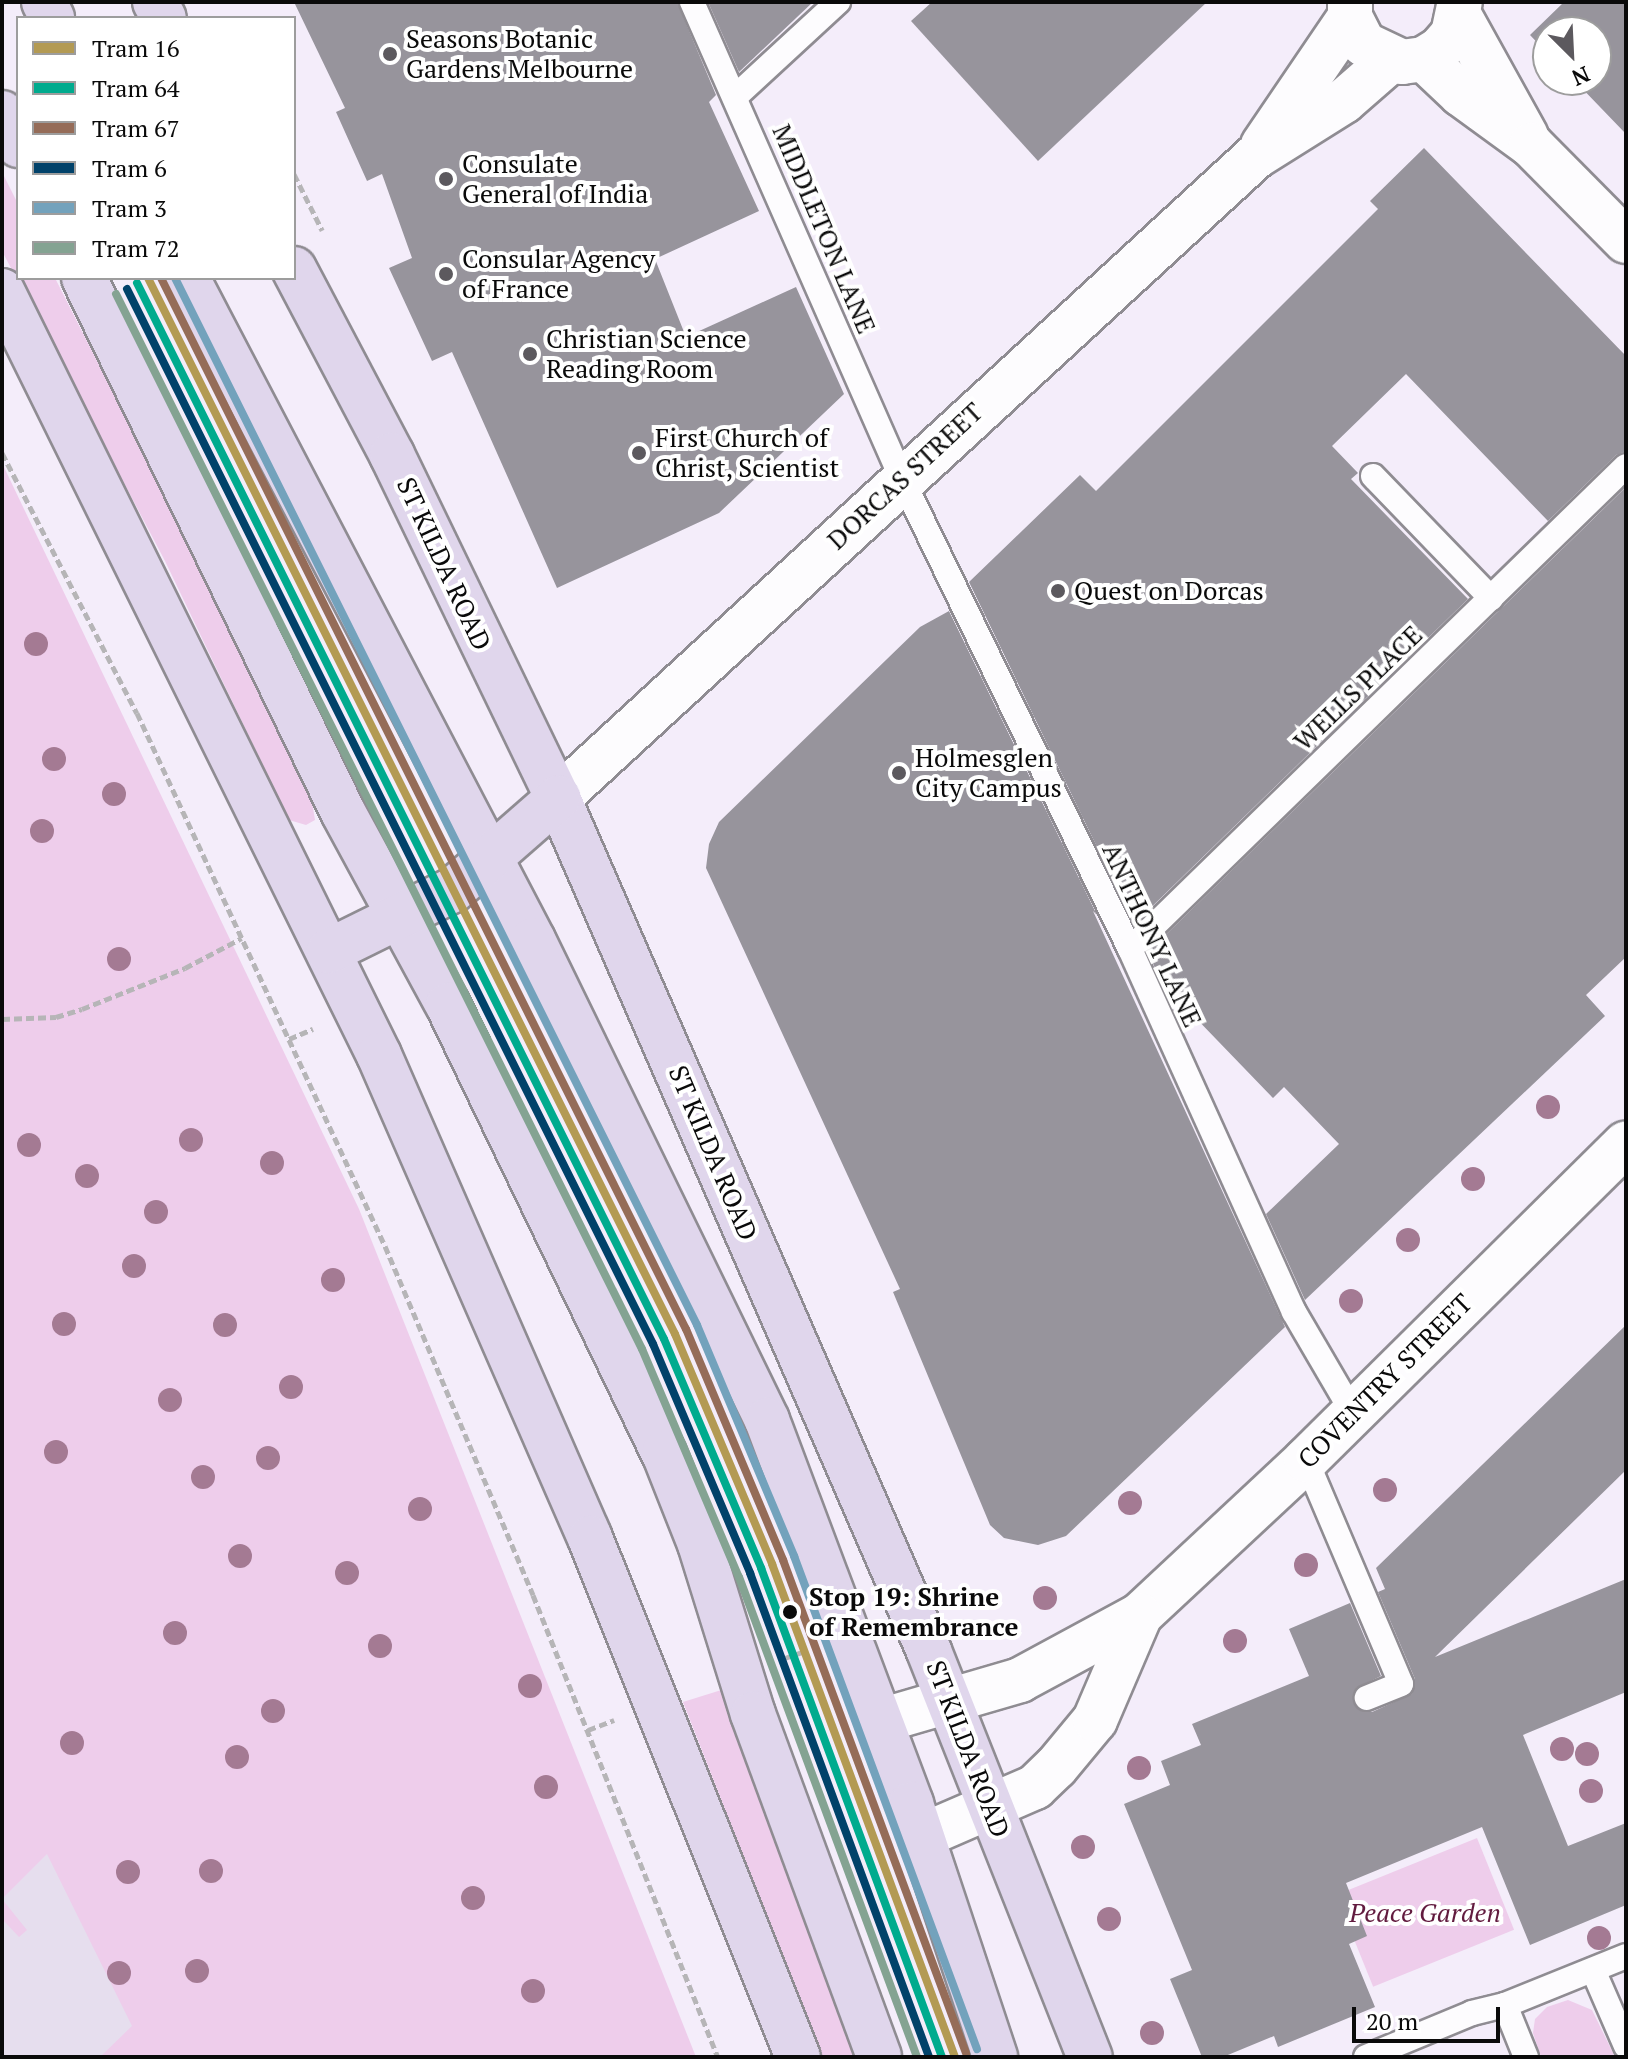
<!DOCTYPE html>
<style>
body{margin:0}
#map{position:relative;width:1628px;height:2059px;overflow:hidden;background:#f4edfa;font-family:"PT Serif",serif}
div>[style]{position:absolute}
[style*='--x']{left:calc(var(--x)*1px);top:calc(var(--y)*1px);width:calc(var(--w)*1px);rotate:calc(var(--a)*1deg)}
.green>*{inset:0;background:#eecdeb;transform-origin:0 0}
.plaza>*{inset:0;background:#e6deee}
.building>*{inset:0;background:#97949c}
.path>*{height:5px;margin-top:-2.5px;transform-origin:0;background:repeating-linear-gradient(90deg,#b6b5b7 0 8px,transparent 0 12px)}
.roads{filter:drop-shadow(2px 0 #8f8c92) drop-shadow(-2px 0 #8f8c92) drop-shadow(0 2px #8f8c92) drop-shadow(0 -2px #8f8c92)}
.service>*{height:24px;margin:-12px;padding:0 12px;transform-origin:12px;border-radius:12px;background:#fdfcfe}
.minor>*{height:44px;margin:-22px;padding:0 22px;transform-origin:22px;border-radius:22px;background:#fdfcfe}
.primary>*{height:44px;margin:-22px;padding:0 22px;transform-origin:22px;border-radius:22px;background:#e0d6ec}
.tram-1>*{height:8px;margin:-4px;padding:0 4px;transform-origin:4px;border-radius:4px;background:#b39a53}
.tram-2>*{height:8px;margin:-4px;padding:0 4px;transform-origin:4px;border-radius:4px;background:#00ab8e}
.tram-3>*{height:8px;margin:-4px;padding:0 4px;transform-origin:4px;border-radius:4px;background:#956c58}
.tram-4>*{height:8px;margin:-4px;padding:0 4px;transform-origin:4px;border-radius:4px;background:#01426a}
.tram-5>*{height:8px;margin:-4px;padding:0 4px;transform-origin:4px;border-radius:4px;background:#73a2bc}
.tram-6>*{height:8px;margin:-4px;padding:0 4px;transform-origin:4px;border-radius:4px;background:#84a392}
.trees>*{width:24px;height:24px;margin:-12px;border-radius:50%;background:#a47a93}
.dots>*{width:22px;height:22px;translate:-50% -50%;box-sizing:border-box;border:4px solid #fff;border-radius:50%}
span{translate:-50% -50%;white-space:nowrap;text-align:center;line-height:1.15;-webkit-text-stroke:8px #fff;paint-order:stroke}
.poi-label{font-size:26px;color:#0a0a0a}
.left{translate:0 -50%;text-align:left}
.street-label{font-size:26px;color:#0a0a0a}
.stop-label{font-size:26px;color:#0a0a0a;font-weight:700}
.park-label{font-size:26px;color:#621b3f;font-style:italic}
.frame{position:absolute;inset:0;border:4px solid #0a0a0a;pointer-events:none}
.legend{position:absolute;left:16px;top:16px;width:280px;height:264px;box-sizing:border-box;background:#fff;border:2px solid #9d9d9d;margin:0;padding:10px 14px;list-style:none;font-size:24px;color:#0a0a0a}
.legend li{display:flex;align-items:center;gap:16px;height:40px}
.legend b{width:40px;border:2px solid #9d9d9d}
.north{position:absolute;left:1532px;top:16px;width:80px;height:80px;box-sizing:border-box;background:#fff;border:2px solid #9d9d9d;border-radius:50%;rotate:156deg;font-size:22px;font-weight:700;line-height:32px;text-align:center;color:#0a0a0a}
.north::after{content:'';display:block;margin:auto;width:28px;height:36px;background:#5c595e;clip-path:polygon(50% 0,100% 100%,50% 72%,0 100%)}
.scale{position:absolute;left:1352px;top:2007px;width:148px;height:36px;box-sizing:border-box;border:4px solid #0a0a0a;border-top:0;padding-left:10px;font-size:24px;line-height:28px;white-space:nowrap;color:#0a0a0a;-webkit-text-stroke:6px #fff;paint-order:stroke}
</style>
<div id="map">
<div class="green">
<div style="clip-path:polygon(2px 172px,18px 204px,18px 278px,55px 278px,308px 778px,315px 820px,306px 825px,289px 820px,165px 561px,2px 251px)"></div>
<div style="clip-path:polygon(2px 463px,359px 1209px,696px 2057px,2px 2057px)"></div>
<div style="clip-path:polygon(731px 1687px,866px 2057px,822px 2057px,683px 1702px)"></div>
<div style="left:1477px;top:1838px;width:99px;height:152px;rotate:68deg"></div>
<div style="clip-path:polygon(1568px 2000px,1592px 2010px,1615px 2057px,1541px 2057px,1533px 2033px,1535px 2019px,1547px 2007px)"></div>
</div>
<div class="plaza">
<div style="clip-path:polygon(47px 1854px,132px 2026px,100px 2057px,2px 2057px,2px 1919px,19px 1937px,27px 1930px,2px 1899px)"></div>
</div>
<div class="building">
<div style="clip-path:polygon(294px 2px,677px 2px,716px 95px,709px 102px,759px 211px,655px 259px,686px 337px,796px 287px,844px 394px,719px 513px,557px 588px,452px 352px,432px 361px,389px 268px,412px 258px,382px 174px,367px 181px,336px 112px,345px 108px)"></div>
<div style="clip-path:polygon(708px 2px,813px 2px,739px 72px)"></div>
<div style="clip-path:polygon(932px 2px,1207px 2px,1038px 161px,911px 21px)"></div>
<div style="clip-path:polygon(1564px 2px,1626px 2px,1626px 134px,1574px 80px,1596px 80px,1596px 32px,1548px 32px,1548px 54px,1530px 35px)"></div>
<div style="clip-path:polygon(1424px 148px,1626px 356px,1626px 451px,1616px 455px,1548px 521px,1406px 374px,1332px 446px,1358px 473px,1351px 479px,1468px 599px,1134px 924px,969px 582px,1080px 475px,1096px 491px,1378px 209px,1370px 201px)"></div>
<div style="clip-path:polygon(1626px 487px,1626px 957px,1586px 995px,1605px 1016px,1305px 1300px,1266px 1214px,1339px 1144px,1284px 1087px,1273px 1098px,1161px 982px,1148px 952px)"></div>
<div style="clip-path:polygon(949px 611px,1097px 915px,1093px 911px,1285px 1327px,1066px 1536px,1038px 1545px,1004px 1538px,990px 1525px,893px 1292px,900px 1289px,706px 868px,709px 844px,719px 822px,920px 627px)"></div>
<div style="clip-path:polygon(1626px 1325px,1626px 1470px,1435px 1657px,1626px 1579px,1626px 1692px,1523px 1735px,1568px 1846px,1626px 1823px,1626px 1905px,1530px 1945px,1482px 1827px,1346px 1883px,1367px 1936px,1349px 1944px,1375px 2007px,1278px 2047px,1274px 2036px,1223px 2057px,1202px 2057px,1170px 1979px,1192px 1970px,1124px 1804px,1170px 1785px,1161px 1761px,1201px 1745px,1192px 1724px,1309px 1676px,1289px 1629px,1350px 1603px,1381px 1676px,1356px 1688px,1354px 1704px,1372px 1712px,1412px 1694px,1415px 1679px,1378px 1592px,1385px 1589px,1376px 1568px)"></div>
</div>
<div class="path">
<div style="--x:294;--y:174;--w:63;--a:63.4"></div>
<div style="--x:2;--y:453;--w:293;--a:62.6"></div>
<div style="--x:137;--y:713;--w:588;--a:65.05"></div>
<div style="--x:385;--y:1246;--w:379;--a:67"></div>
<div style="--x:533;--y:1595;--w:498;--a:68.2"></div>
<div style="--x:2;--y:1019;--w:54;--a:-2.1"></div>
<div style="--x:56;--y:1017;--w:27;--a:-17"></div>
<div style="--x:82;--y:1009;--w:111;--a:-21.7"></div>
<div style="--x:185;--y:968;--w:64;--a:-27.8"></div>
<div style="--x:289;--y:1039;--w:26;--a:-23"></div>
<div style="--x:785;--y:1658;--w:21;--a:-19"></div>
<div style="--x:588;--y:1730;--w:28;--a:-21"></div>
</div>
<div class="roads">
<div class="service">
<div style="--x:692;--y:2;--w:521;--a:66.24"></div>
<div style="--x:902;--y:479;--w:522;--a:64.12"></div>
<div style="--x:1130;--y:949;--w:398;--a:65.7"></div>
<div style="--x:1294;--y:1312;--w:117;--a:59.7"></div>
<div style="--x:736;--y:96;--w:139;--a:-42.7"></div>
<div style="--x:1373;--y:476;--w:170;--a:46"></div>
<div style="--x:1130;--y:949;--w:692;--a:-44.24"></div>
<div style="--x:1306;--y:1460;--w:243;--a:67"></div>
<div style="--x:1401;--y:1684;--w:37;--a:158"></div>
<div style="--x:1593;--y:1970;--w:83;--a:66.5"></div>
<div style="--x:1505;--y:2005;--w:131;--a:-22"></div>
<div style="--x:1366;--y:2057;--w:115;--a:-22.5"></div>
<div style="--x:1472;--y:2013;--w:34;--a:-14"></div>
<div style="--x:1505;--y:2005;--w:56;--a:68"></div>
</div>
<div class="minor">
<div style="--x:1350;--y:2;--w:15;--a:90"></div>
<div style="--x:1350;--y:17;--w:30;--a:63"></div>
<div style="--x:1364;--y:44;--w:42;--a:25.3"></div>
<div style="--x:1402;--y:62;--w:22;--a:-8"></div>
<div style="--x:1424;--y:59;--w:19;--a:-32"></div>
<div style="--x:1440;--y:49;--w:20;--a:-49"></div>
<div style="--x:1453;--y:34;--w:33;--a:-78"></div>
<div style="--x:1460;--y:17;--w:136;--a:61"></div>
<div style="--x:1424;--y:59;--w:51;--a:43.4"></div>
<div style="--x:1461;--y:94;--w:87;--a:36.1"></div>
<div style="--x:1531;--y:145;--w:135;--a:45.3"></div>
<div style="--x:1263;--y:145;--w:155;--a:-55.8"></div>
<div style="--x:558;--y:798;--w:947;--a:-42.6"></div>
<div style="--x:1255;--y:157;--w:105;--a:-32.2"></div>
<div style="--x:1344;--y:101;--w:62;--a:-41.1"></div>
<div style="--x:880;--y:1721;--w:146;--a:-16.3"></div>
<div style="--x:1020;--y:1680;--w:136;--a:-28.4"></div>
<div style="--x:1140;--y:1615;--w:227;--a:-43"></div>
<div style="--x:1306;--y:1460;--w:450;--a:-44.7"></div>
<div style="--x:922;--y:1836;--w:123;--a:-23.4"></div>
<div style="--x:1035;--y:1787;--w:29;--a:-44"></div>
<div style="--x:1056;--y:1767;--w:61;--a:-50.3"></div>
<div style="--x:1095;--y:1720;--w:114;--a:-66.8"></div>
</div>
<div class="primary">
<div style="--x:44;--y:2;--w:18;--a:63"></div>
<div style="--x:155;--y:2;--w:18;--a:61"></div>
<div style="--x:2;--y:113;--w:36;--a:63"></div>
<div style="--x:294;--y:269;--w:210;--a:62.2"></div>
<div style="--x:392;--y:455;--w:381;--a:64.2"></div>
<div style="--x:558;--y:798;--w:930;--a:66.49"></div>
<div style="--x:929;--y:1651;--w:437;--a:68.4"></div>
<div style="--x:84;--y:278;--w:593;--a:64.13"></div>
<div style="--x:343;--y:812;--w:220;--a:61.5"></div>
<div style="--x:448;--y:1005;--w:497;--a:64.3"></div>
<div style="--x:664;--y:1453;--w:98;--a:68.4"></div>
<div style="--x:700;--y:1544;--w:178;--a:72.7"></div>
<div style="--x:753;--y:1714;--w:365;--a:69.8"></div>
<div style="--x:187;--y:278;--w:747;--a:62.41"></div>
<div style="--x:533;--y:940;--w:534;--a:64.01"></div>
<div style="--x:767;--y:1420;--w:410;--a:69.4"></div>
<div style="--x:911;--y:1804;--w:267;--a:71.6"></div>
<div style="--x:2;--y:291;--w:852;--a:63.74"></div>
<div style="--x:379;--y:1055;--w:527;--a:66.4"></div>
<div style="--x:590;--y:1538;--w:559;--a:68.16"></div>
<div style="--x:329;--y:951;--w:138;--a:-26.2"></div>
<div style="--x:453;--y:890;--w:140;--a:-41.2"></div>
</div>
</div>
<div class="tram-1">
<div style="--x:148;--y:278;--w:1180;--a:63.48"></div>
<div style="--x:675;--y:1334;--w:250;--a:67.1"></div>
<div style="--x:772;--y:1564;--w:526;--a:69.64"></div>
</div>
<div class="tram-2">
<div style="--x:137;--y:283;--w:1180;--a:63.48"></div>
<div style="--x:664;--y:1339;--w:249;--a:67"></div>
<div style="--x:761;--y:1568;--w:521;--a:69.69"></div>
</div>
<div class="tram-3">
<div style="--x:161;--y:278;--w:1175;--a:63.46"></div>
<div style="--x:686;--y:1329;--w:251;--a:67.2"></div>
<div style="--x:783;--y:1560;--w:526;--a:69.64"></div>
</div>
<div class="tram-4">
<div style="--x:127;--y:289;--w:1179;--a:63.5"></div>
<div style="--x:653;--y:1344;--w:249;--a:67"></div>
<div style="--x:750;--y:1573;--w:516;--a:69.7"></div>
</div>
<div class="tram-5">
<div style="--x:175;--y:278;--w:1170;--a:63.5"></div>
<div style="--x:697;--y:1325;--w:251;--a:67.2"></div>
<div style="--x:794;--y:1556;--w:526;--a:69.64"></div>
</div>
<div class="tram-6">
<div style="--x:116;--y:294;--w:1179;--a:63.5"></div>
<div style="--x:642;--y:1349;--w:248;--a:67"></div>
<div style="--x:739;--y:1577;--w:512;--a:69.65"></div>
</div>
<div class="trees">
<div style="left:36px;top:644px"></div>
<div style="left:54px;top:759px"></div>
<div style="left:114px;top:794px"></div>
<div style="left:42px;top:831px"></div>
<div style="left:119px;top:959px"></div>
<div style="left:1548px;top:1107px"></div>
<div style="left:191px;top:1140px"></div>
<div style="left:29px;top:1145px"></div>
<div style="left:272px;top:1163px"></div>
<div style="left:87px;top:1176px"></div>
<div style="left:1473px;top:1179px"></div>
<div style="left:156px;top:1212px"></div>
<div style="left:1408px;top:1240px"></div>
<div style="left:134px;top:1266px"></div>
<div style="left:333px;top:1280px"></div>
<div style="left:1351px;top:1301px"></div>
<div style="left:64px;top:1324px"></div>
<div style="left:225px;top:1325px"></div>
<div style="left:291px;top:1387px"></div>
<div style="left:170px;top:1400px"></div>
<div style="left:56px;top:1452px"></div>
<div style="left:268px;top:1458px"></div>
<div style="left:203px;top:1477px"></div>
<div style="left:1385px;top:1490px"></div>
<div style="left:1130px;top:1503px"></div>
<div style="left:420px;top:1509px"></div>
<div style="left:240px;top:1556px"></div>
<div style="left:1306px;top:1565px"></div>
<div style="left:347px;top:1573px"></div>
<div style="left:1045px;top:1598px"></div>
<div style="left:175px;top:1633px"></div>
<div style="left:1235px;top:1641px"></div>
<div style="left:380px;top:1646px"></div>
<div style="left:530px;top:1686px"></div>
<div style="left:273px;top:1711px"></div>
<div style="left:72px;top:1743px"></div>
<div style="left:1562px;top:1749px"></div>
<div style="left:1587px;top:1754px"></div>
<div style="left:237px;top:1757px"></div>
<div style="left:1139px;top:1768px"></div>
<div style="left:546px;top:1787px"></div>
<div style="left:1591px;top:1791px"></div>
<div style="left:1083px;top:1847px"></div>
<div style="left:211px;top:1871px"></div>
<div style="left:128px;top:1872px"></div>
<div style="left:473px;top:1898px"></div>
<div style="left:1109px;top:1919px"></div>
<div style="left:1599px;top:1938px"></div>
<div style="left:197px;top:1971px"></div>
<div style="left:119px;top:1973px"></div>
<div style="left:533px;top:1991px"></div>
<div style="left:1152px;top:2033px"></div>
</div>
<div class="dots">
<div style="left:390px;top:54px;background:#5c595e"></div>
<div style="left:446px;top:179px;background:#5c595e"></div>
<div style="left:446px;top:274px;background:#5c595e"></div>
<div style="left:530px;top:354px;background:#5c595e"></div>
<div style="left:639px;top:453px;background:#5c595e"></div>
<div style="left:1058px;top:591px;background:#5c595e"></div>
<div style="left:899px;top:773px;background:#5c595e"></div>
<div style="left:790px;top:1612px;background:#0a0a0a"></div>
</div>
<div class="poi-label">
<span class="left" style="left:406px;top:54px">Seasons Botanic<br>Gardens Melbourne</span>
<span class="left" style="left:462px;top:179px">Consulate<br>General of India</span>
<span class="left" style="left:462px;top:274px">Consular Agency<br>of France</span>
<span class="left" style="left:546px;top:354px">Christian Science<br>Reading Room</span>
<span class="left" style="left:655px;top:453px">First Church of<br>Christ, Scientist</span>
<span class="left" style="left:1074px;top:591px">Quest on Dorcas</span>
<span class="left" style="left:915px;top:773px">Holmesglen<br>City Campus</span>
</div>
<div class="street-label">
<span style="left:824px;top:229px;rotate:67deg">MIDDLETON LANE</span>
<span style="left:905px;top:476px;rotate:-43deg">DORCAS STREET</span>
<span style="left:444px;top:564px;rotate:65deg">ST KILDA ROAD</span>
<span style="left:1358px;top:688px;rotate:-44deg">WELLS PLACE</span>
<span style="left:1152px;top:935px;rotate:65deg">ANTHONY LANE</span>
<span style="left:713px;top:1153px;rotate:67deg">ST KILDA ROAD</span>
<span style="left:1385px;top:1381px;rotate:-45deg">COVENTRY STREET</span>
<span style="left:968px;top:1749px;rotate:69deg">ST KILDA ROAD</span>
</div>
<div class="stop-label">
<span class="left" style="left:809px;top:1612px">Stop 19: Shrine<br>of Remembrance</span>
</div>
<div class="park-label">
<span style="left:1425px;top:1913px">Peace Garden</span>
</div>
<div class="frame"></div>
<ul class="legend">
<li><b style="height:10px;background:#b39a53"></b>Tram 16</li>
<li><b style="height:10px;background:#00ab8e"></b>Tram 64</li>
<li><b style="height:10px;background:#956c58"></b>Tram 67</li>
<li><b style="height:10px;background:#01426a"></b>Tram 6</li>
<li><b style="height:10px;background:#73a2bc"></b>Tram 3</li>
<li><b style="height:10px;background:#84a392"></b>Tram 72</li>
</ul>
<div class="north">N</div>
<div class="scale">20 m</div>
</div>
